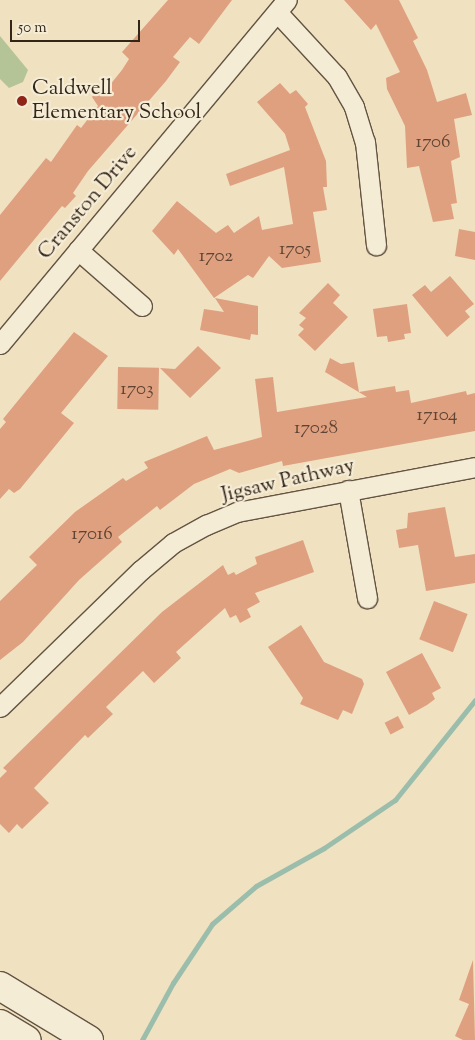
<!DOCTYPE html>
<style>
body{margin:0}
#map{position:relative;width:475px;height:1040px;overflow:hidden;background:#f0e1c0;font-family:"Sorts Mill Goudy",serif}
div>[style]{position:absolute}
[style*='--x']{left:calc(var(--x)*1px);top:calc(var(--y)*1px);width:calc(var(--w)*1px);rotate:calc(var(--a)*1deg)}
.green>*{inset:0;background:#b4c497}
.stream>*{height:5px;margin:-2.5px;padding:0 2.5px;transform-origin:2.5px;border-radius:2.5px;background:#9bbeac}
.building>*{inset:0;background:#dfa080;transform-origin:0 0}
.roads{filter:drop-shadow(1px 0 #635443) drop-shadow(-1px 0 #635443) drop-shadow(0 1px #635443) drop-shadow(0 -1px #635443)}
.street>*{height:19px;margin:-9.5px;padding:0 9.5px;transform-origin:9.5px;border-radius:9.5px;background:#f5ecd6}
.secondary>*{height:28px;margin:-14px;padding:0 14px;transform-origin:14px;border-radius:14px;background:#f5ecd6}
.dots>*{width:14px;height:14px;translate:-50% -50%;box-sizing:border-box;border:2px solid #f5ecd6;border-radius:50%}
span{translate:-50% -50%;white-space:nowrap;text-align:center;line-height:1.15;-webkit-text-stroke:4.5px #f5ecd6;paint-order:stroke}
.number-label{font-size:19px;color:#5f4433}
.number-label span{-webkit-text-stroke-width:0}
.poi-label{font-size:21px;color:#342519}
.left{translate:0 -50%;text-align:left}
.street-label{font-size:21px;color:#342519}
.scale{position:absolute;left:10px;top:20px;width:130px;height:22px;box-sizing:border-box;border:2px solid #342519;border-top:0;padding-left:6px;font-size:15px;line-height:18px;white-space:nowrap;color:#342519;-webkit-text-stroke:4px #f5ecd6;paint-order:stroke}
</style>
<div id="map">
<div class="green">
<div style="clip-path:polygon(0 36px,28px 70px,23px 82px,9px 88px,0 79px)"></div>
</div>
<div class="stream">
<div style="--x:142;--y:1040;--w:65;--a:-61.5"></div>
<div style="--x:173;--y:983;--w:71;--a:-56.5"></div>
<div style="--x:212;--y:924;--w:58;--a:-40.8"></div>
<div style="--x:256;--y:886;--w:78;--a:-29.2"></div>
<div style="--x:324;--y:848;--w:86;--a:-34.1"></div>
<div style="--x:395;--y:800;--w:128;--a:-51.3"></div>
</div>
<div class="building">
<div style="clip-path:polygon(168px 0,232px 0,199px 44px,190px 37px,173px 57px,180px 62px,166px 81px,88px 171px,73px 193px,76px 196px,65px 208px,62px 206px,0 281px,0 215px,46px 158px,51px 162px,77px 125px,81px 128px,98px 106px,92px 97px,100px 86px,105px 91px,122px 70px,129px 59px,122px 52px)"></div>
<div style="clip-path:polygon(344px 0,399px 0,418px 38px,413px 41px,427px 70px,437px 102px,466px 93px,472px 115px,454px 119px,460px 157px,451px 161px,457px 203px,451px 204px,454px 219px,433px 222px,419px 166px,407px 168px,405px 126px,387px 89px,386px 78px,400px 72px,376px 24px,371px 30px)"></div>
<div style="clip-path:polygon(280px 83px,290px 94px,296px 90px,308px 104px,305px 107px,326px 161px,327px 187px,323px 187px,327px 210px,313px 212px,321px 262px,282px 268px,269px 256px,253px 278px,248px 275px,214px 298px,178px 249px,174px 255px,152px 231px,177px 201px,216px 233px,228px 225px,234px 233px,259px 216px,262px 230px,293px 224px,284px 167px,230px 186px,226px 174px,290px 150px,285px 134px,257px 102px)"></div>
<div style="clip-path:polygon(459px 229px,475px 232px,475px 260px,455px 256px)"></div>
<div style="clip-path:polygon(450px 276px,474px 304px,465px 311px,470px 317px,447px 337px,412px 295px,425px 285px,431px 292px)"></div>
<div style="clip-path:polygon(328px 283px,340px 295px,333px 303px,348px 317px,315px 351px,298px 335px,304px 329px,299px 325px,306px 318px,299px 313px)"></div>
<div style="clip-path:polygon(215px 298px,258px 306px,258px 335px,251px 334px,250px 340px,200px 330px,204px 309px,224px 312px)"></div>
<div style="clip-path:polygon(407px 304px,411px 333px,404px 334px,405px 339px,388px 342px,387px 336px,377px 337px,373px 309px)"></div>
<div style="clip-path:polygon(74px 332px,108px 356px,61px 413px,74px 423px,20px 489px,14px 493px,9px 489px,0 499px,0 429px,6px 422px,3px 419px)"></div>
<div style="clip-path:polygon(198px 346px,221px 368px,190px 398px,160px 368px,175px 369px)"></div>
<div style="clip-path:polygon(330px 358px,341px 364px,354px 362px,359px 392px,395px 386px,396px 392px,409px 390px,411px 403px,466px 391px,467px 395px,475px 393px,475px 431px,283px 466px,282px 461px,239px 473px,230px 469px,194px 484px,160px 510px,157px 506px,118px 537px,122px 542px,79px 580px,23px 642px,0 660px,0 601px,37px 565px,29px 557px,75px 512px,123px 478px,126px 481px,148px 468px,144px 462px,207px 436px,214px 450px,262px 437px,255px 379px,273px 377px,277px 412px,367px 397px,325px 372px)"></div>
<div style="left:118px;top:367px;width:41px;height:42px;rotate:1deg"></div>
<div style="clip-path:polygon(445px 507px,455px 557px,475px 554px,475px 583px,426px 591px,418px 545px,399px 548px,396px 530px,407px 528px,408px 513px)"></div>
<div style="clip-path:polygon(303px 540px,314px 572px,255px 593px,260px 602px,247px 609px,251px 617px,240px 623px,236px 615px,230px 618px,225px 608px,176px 652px,181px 658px,154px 683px,143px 671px,106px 707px,113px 714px,88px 738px,85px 735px,34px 788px,49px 803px,22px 829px,17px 824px,9px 833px,0 824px,0 778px,7px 771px,3px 768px,162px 612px,223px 565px,228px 575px,234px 572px,236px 575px,257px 564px,255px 557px)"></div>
<div style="left:434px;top:601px;width:36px;height:41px;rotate:21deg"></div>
<div style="clip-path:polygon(301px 625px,324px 662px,362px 679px,364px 684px,352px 714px,343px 710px,338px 720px,300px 704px,303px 698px,268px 647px)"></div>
<div style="clip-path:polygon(422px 653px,441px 688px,432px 693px,435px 699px,427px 705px,409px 715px,386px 672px)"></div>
<div style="left:398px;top:716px;width:13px;height:15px;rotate:63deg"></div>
<div style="clip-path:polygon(473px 960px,475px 1040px,463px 1040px,455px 1036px,469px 1004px,459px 1000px)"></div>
</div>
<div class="roads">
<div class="street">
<div style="--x:277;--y:12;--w:88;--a:47.3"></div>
<div style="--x:337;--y:77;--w:34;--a:60"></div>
<div style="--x:354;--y:107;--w:37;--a:73"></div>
<div style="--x:365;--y:142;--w:104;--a:83.9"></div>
<div style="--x:78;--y:250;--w:85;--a:41.2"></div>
<div style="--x:0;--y:344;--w:448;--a:-50.2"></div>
<div style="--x:348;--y:490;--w:110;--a:80"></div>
<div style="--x:0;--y:707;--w:197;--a:-44.2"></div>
<div style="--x:141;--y:570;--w:42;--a:-40.2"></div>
<div style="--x:173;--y:543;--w:38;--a:-29"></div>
<div style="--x:206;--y:525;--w:34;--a:-23"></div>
<div style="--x:237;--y:512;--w:242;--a:-10.7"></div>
</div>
<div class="secondary">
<div style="--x:0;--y:986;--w:104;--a:31.2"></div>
<div style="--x:0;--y:1024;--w:31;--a:31"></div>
</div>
</div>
<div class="dots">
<div style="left:22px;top:101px;background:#8f2418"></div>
</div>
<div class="number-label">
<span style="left:433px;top:143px">1706</span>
<span style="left:295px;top:250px">1705</span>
<span style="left:216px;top:257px">1702</span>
<span style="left:137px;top:390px">1703</span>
<span style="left:437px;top:416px">17104</span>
<span style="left:316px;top:429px">17028</span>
<span style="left:92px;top:535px">17016</span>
</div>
<div class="poi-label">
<span class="left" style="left:32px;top:101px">Caldwell<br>Elementary School</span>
</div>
<div class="street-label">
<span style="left:88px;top:203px;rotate:-50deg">Cranston Drive</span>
<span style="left:288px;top:481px;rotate:-13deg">Jigsaw Pathway</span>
</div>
<div class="scale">50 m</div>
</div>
